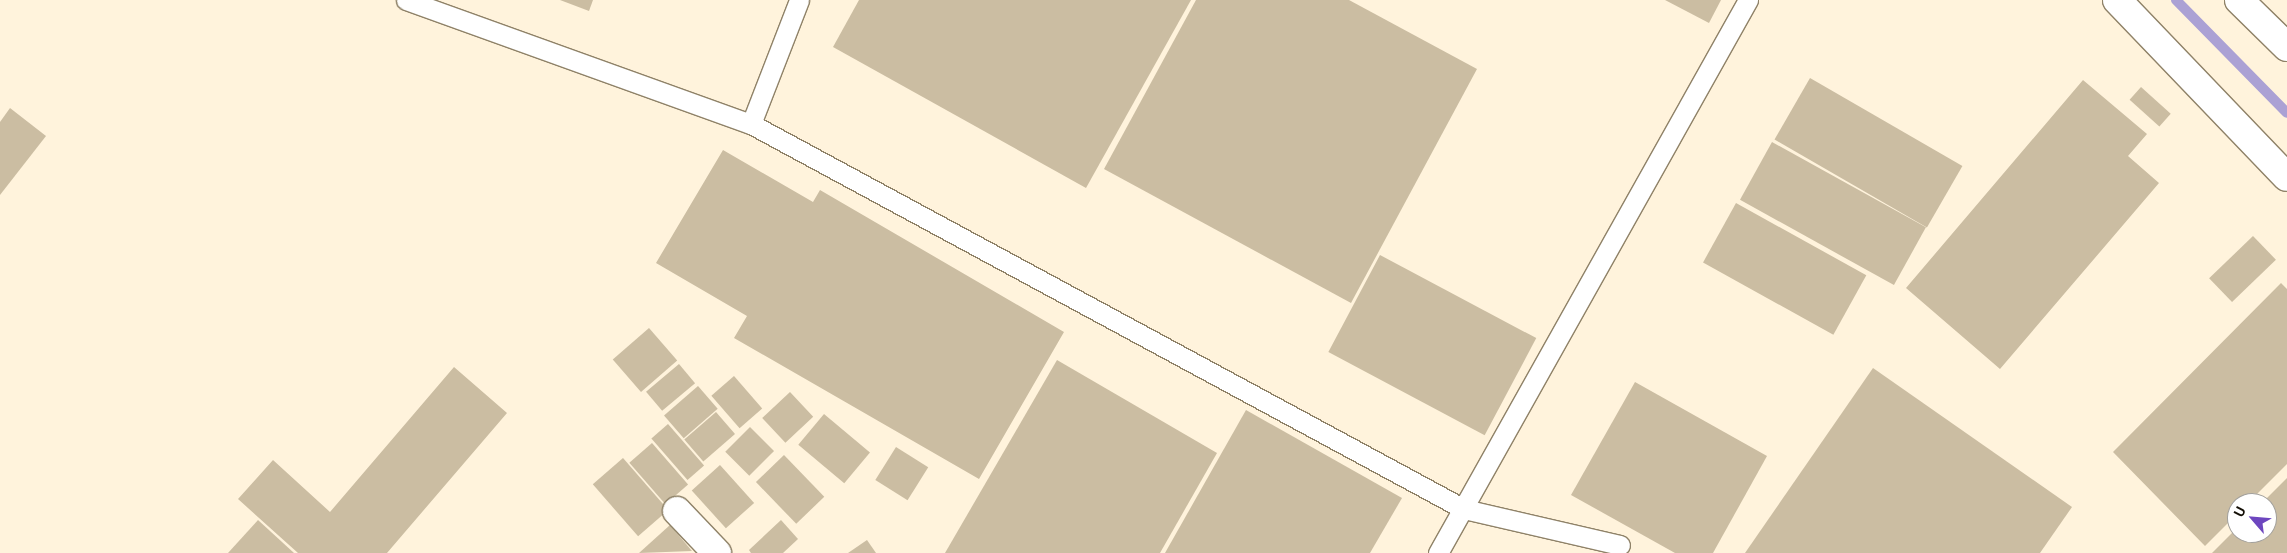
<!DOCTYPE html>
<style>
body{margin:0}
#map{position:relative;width:2287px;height:553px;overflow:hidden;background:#fff3dc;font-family:Roboto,sans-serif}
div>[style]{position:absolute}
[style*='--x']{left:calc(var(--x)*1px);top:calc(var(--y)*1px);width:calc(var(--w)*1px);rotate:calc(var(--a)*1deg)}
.stream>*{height:10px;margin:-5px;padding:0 5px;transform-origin:5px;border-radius:5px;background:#aba1d4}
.building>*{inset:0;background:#cbbda2;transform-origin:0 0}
.roads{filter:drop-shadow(1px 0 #8f8268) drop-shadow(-1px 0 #8f8268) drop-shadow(0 1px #8f8268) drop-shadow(0 -1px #8f8268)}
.lane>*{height:19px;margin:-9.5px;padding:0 9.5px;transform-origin:9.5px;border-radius:9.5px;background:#fff}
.street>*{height:28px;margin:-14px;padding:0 14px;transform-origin:14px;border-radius:14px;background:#fff}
span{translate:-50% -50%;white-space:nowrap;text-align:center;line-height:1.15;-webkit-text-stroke:4px #fff;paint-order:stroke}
.north{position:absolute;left:2227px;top:493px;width:50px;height:50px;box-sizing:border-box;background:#fff;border:1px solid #a19f9b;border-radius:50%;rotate:297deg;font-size:14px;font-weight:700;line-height:20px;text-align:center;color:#140f06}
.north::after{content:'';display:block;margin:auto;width:18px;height:22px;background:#6d46bf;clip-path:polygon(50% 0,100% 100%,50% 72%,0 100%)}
</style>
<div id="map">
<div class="stream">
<div style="--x:2176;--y:0;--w:158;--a:45.5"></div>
</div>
<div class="building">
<div style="clip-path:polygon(560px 0,593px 0,589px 11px)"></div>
<div style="clip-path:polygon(859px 0,1191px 0,1086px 188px,833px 47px)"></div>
<div style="clip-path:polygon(1196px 0,1349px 0,1477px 69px,1351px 303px,1104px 169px)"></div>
<div style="clip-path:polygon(1665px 0,1721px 0,1709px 23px)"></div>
<div style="left:1810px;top:78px;width:176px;height:71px;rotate:30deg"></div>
<div style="clip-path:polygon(2083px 80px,2147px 134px,2128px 156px,2159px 183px,2000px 369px,1906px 288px)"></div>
<div style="left:2141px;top:87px;width:40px;height:17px;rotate:42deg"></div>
<div style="clip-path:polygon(10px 108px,46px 136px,0 195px,0 122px)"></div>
<div style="left:1772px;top:142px;width:176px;height:66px;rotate:29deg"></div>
<div style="clip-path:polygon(723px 150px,813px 202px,820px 190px,1064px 332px,979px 479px,734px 338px,747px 316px,656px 263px)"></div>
<div style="left:1736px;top:203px;width:149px;height:68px;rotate:29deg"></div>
<div style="left:2253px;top:236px;width:33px;height:61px;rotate:46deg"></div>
<div style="left:1380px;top:255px;width:177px;height:110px;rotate:28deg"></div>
<div style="clip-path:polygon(2281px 283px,2287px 289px,2287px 464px,2248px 503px,2237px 503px,2237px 514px,2205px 546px,2113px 452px)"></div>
<div style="left:649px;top:328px;width:43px;height:48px;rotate:49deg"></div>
<div style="clip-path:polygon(1057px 360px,1217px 453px,1160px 553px,945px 553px)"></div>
<div style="left:679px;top:364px;width:25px;height:43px;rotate:50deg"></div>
<div style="clip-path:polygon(454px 367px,507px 413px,387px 553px,298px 553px,238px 499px,273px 460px,330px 512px)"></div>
<div style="clip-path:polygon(1873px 368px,2072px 507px,2040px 553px,1745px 553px)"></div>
<div style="left:734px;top:376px;width:43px;height:30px;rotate:49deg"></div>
<div style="clip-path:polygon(1635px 382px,1767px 456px,1713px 553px,1675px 553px,1571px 495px)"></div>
<div style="left:698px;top:386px;width:30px;height:45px;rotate:49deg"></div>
<div style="left:790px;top:392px;width:34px;height:38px;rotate:47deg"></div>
<div style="clip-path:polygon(1246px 410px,1402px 498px,1370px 553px,1165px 553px)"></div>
<div style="left:716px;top:412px;width:29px;height:42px;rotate:49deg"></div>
<div style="left:824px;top:414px;width:60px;height:40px;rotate:40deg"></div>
<div style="left:668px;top:424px;width:55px;height:22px;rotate:49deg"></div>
<div style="left:750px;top:427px;width:34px;height:35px;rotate:45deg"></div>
<div style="left:652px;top:443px;width:55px;height:30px;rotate:49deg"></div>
<div style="left:896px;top:447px;width:38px;height:39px;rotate:32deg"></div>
<div style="left:784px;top:455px;width:58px;height:39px;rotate:46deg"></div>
<div style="left:623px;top:458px;width:69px;height:40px;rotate:49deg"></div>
<div style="left:720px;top:465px;width:51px;height:38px;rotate:48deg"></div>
<div style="clip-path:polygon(2287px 478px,2287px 553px,2212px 553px,2237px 528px,2237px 533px,2267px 533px,2267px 503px,2262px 503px)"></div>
<div style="clip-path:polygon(258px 520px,294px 553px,228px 553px)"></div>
<div style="clip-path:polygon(781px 520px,798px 539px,783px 553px,751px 553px,749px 550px)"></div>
<div style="clip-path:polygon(670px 525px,692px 551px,639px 553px)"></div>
<div style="clip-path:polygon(867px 540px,876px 553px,848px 553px)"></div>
</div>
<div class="roads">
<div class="lane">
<div style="--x:406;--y:0;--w:367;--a:19.8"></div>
<div style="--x:751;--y:124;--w:810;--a:28.37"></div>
<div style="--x:1464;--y:509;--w:160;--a:13"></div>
<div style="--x:751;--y:124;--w:133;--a:-68.8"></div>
<div style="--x:1438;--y:553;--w:634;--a:-60.73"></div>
</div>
<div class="street">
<div style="--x:2117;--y:0;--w:245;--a:46.2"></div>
<div style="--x:2239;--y:0;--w:67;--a:44.4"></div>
<div style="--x:677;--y:511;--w:58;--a:46.4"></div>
</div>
</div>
<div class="north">U</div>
</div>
